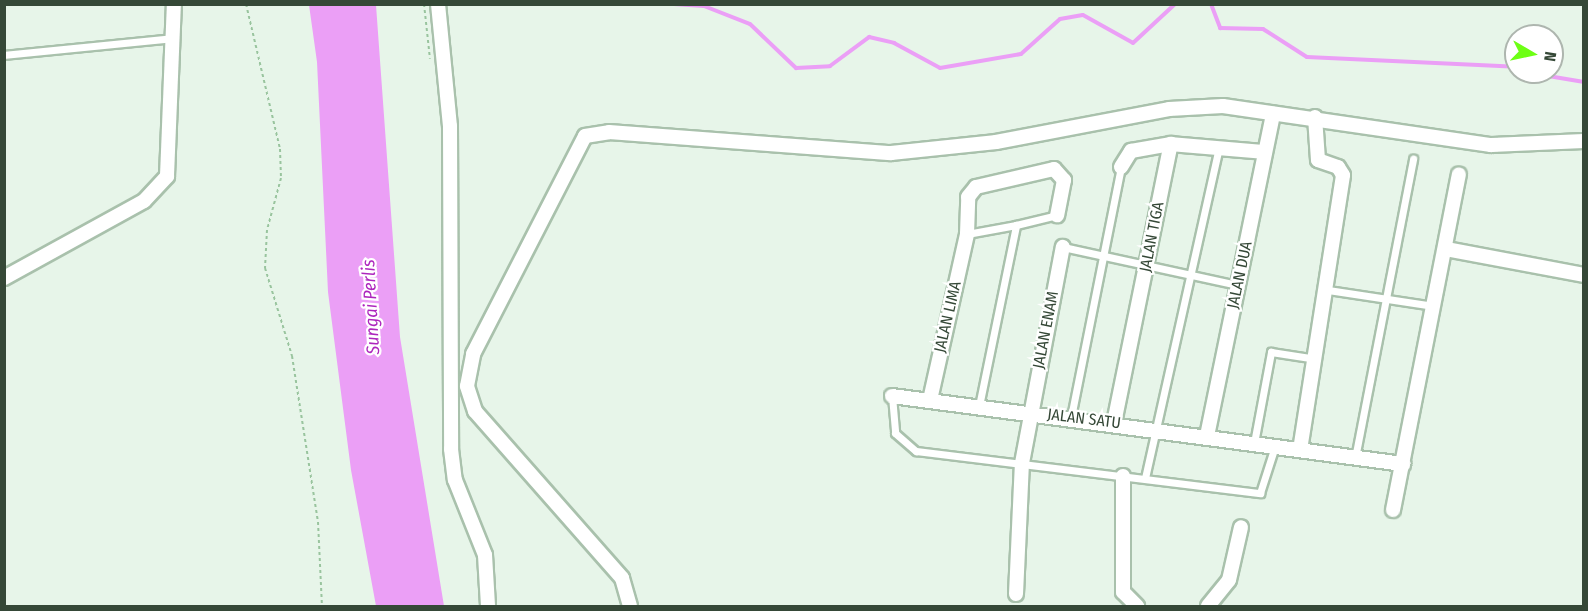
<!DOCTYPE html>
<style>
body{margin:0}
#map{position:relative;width:1588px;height:611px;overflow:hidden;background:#e7f5e9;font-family:"Fira Sans Condensed",sans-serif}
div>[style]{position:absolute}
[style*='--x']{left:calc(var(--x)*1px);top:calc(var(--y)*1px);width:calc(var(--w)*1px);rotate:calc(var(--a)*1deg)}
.water>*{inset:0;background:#eb9ff6}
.stream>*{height:4px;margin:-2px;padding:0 2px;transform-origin:2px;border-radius:2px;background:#eb9ff6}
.path>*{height:2px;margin-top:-1px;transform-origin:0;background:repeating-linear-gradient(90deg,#99c49e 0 3px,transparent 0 6px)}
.roads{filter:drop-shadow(2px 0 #a9c1ac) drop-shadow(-2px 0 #a9c1ac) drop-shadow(0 2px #a9c1ac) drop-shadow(0 -2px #a9c1ac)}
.service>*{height:7px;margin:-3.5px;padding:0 3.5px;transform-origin:3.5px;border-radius:3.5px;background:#fff}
.minor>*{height:14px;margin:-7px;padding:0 7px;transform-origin:7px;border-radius:7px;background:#fff}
span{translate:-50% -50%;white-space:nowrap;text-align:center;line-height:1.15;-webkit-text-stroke:4.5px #fff;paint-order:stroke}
.street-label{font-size:16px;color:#354837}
.water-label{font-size:18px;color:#ad26bd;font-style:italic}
.frame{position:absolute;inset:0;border:6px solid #354837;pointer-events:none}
.north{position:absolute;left:1504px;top:24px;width:60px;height:60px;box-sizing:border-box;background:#fff;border:2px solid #aeb6af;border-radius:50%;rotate:99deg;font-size:16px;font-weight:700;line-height:24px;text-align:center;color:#354837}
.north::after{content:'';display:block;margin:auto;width:21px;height:27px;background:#6dff14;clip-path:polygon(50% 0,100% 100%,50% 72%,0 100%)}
</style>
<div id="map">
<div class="water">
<div style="clip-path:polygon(309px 5px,376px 5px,400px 337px,444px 606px,376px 606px,351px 470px,328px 292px,317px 62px)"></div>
</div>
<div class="stream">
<div style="--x:674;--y:4;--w:30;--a:4"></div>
<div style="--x:704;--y:6;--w:49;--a:21.4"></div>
<div style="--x:750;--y:24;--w:64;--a:43.7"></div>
<div style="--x:796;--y:68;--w:34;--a:-3"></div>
<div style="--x:830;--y:66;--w:49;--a:-36.6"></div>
<div style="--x:869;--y:37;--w:26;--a:13"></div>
<div style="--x:894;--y:43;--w:52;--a:28.5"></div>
<div style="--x:940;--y:68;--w:82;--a:-9.8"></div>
<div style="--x:1021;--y:54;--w:52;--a:-41.9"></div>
<div style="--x:1060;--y:19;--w:23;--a:-10"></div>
<div style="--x:1083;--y:15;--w:57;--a:29.2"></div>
<div style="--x:1133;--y:43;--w:57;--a:-42.9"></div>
<div style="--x:1211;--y:4;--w:26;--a:69"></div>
<div style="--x:1220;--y:28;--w:43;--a:1.3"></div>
<div style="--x:1263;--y:29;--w:52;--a:32.5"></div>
<div style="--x:1307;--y:57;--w:209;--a:2.7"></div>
<div style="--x:1524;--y:72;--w:61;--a:9.5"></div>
</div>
<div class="path">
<div style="--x:246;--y:4;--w:149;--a:76.8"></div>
<div style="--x:280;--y:149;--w:29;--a:88"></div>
<div style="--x:281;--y:178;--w:54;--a:105.1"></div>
<div style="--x:267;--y:230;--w:38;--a:93"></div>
<div style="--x:265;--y:268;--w:92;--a:72.9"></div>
<div style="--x:292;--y:356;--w:168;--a:81.1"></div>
<div style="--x:318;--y:522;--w:84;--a:87.3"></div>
<div style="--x:424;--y:4;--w:55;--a:83.8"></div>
</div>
<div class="roads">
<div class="service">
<div style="--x:4;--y:55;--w:170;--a:-5.7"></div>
<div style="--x:967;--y:234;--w:50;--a:-10.4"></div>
<div style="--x:1063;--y:247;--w:179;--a:12.3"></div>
<div style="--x:1328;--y:290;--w:107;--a:8.6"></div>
<div style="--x:892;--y:396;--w:37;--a:85"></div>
<div style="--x:895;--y:433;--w:28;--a:41"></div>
<div style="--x:916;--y:451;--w:347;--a:7"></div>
<div style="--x:1260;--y:493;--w:49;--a:-72.3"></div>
<div style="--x:979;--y:406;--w:185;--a:-78.4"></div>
<div style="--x:1016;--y:225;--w:42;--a:-13.7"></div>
<div style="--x:1071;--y:417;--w:255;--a:-78.7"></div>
<div style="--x:1254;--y:443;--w:93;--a:-79.4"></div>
<div style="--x:1271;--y:352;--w:46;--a:8.8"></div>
<div style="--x:1355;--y:458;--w:305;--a:-79"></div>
<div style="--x:1145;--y:478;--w:338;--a:-77.4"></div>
</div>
<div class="minor">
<div style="--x:438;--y:4;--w:123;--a:84.4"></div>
<div style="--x:450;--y:126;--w:323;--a:89.8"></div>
<div style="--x:451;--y:449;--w:31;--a:83"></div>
<div style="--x:455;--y:480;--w:81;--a:68.2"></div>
<div style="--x:485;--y:555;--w:51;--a:86.6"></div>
<div style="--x:1121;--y:167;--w:19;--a:-58"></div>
<div style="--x:1131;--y:151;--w:41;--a:-9.9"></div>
<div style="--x:1171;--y:144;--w:94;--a:4.9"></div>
<div style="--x:1446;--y:249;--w:140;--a:10.7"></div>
<div style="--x:4;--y:278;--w:160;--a:-28.8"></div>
<div style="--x:144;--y:201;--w:34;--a:-47"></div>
<div style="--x:167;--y:176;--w:172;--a:-87.7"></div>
<div style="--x:892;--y:396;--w:516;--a:7.58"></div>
<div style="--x:930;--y:400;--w:170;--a:-77.4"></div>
<div style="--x:967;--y:234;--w:37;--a:-88"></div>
<div style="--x:968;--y:197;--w:13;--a:-51"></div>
<div style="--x:976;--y:187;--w:80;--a:-13"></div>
<div style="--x:1054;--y:169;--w:15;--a:48"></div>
<div style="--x:1064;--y:180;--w:36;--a:101"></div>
<div style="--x:1114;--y:423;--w:285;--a:-78.5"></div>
<div style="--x:1207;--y:436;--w:329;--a:-78.4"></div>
<div style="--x:1300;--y:450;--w:278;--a:-81.1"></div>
<div style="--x:1343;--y:175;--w:9;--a:-122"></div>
<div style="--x:1338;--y:167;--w:21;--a:-161"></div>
<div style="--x:1318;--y:160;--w:43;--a:-94"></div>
<div style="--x:1123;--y:476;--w:116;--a:90"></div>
<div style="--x:1123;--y:592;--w:20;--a:45"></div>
<div style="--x:1393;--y:510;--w:342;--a:-78.9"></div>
<div style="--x:1016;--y:594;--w:131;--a:-87.4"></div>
<div style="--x:1022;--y:463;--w:220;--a:-79.3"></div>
<div style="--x:630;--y:606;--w:29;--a:-106"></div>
<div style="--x:622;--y:578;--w:222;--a:-131.4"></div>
<div style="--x:475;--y:411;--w:26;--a:-108"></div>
<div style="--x:467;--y:386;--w:33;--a:-79"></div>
<div style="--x:473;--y:354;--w:245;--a:-62.8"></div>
<div style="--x:585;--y:136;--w:24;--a:-9"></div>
<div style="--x:609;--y:132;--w:283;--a:4.3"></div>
<div style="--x:891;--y:153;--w:106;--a:-6"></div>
<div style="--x:996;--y:142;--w:176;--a:-10.8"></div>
<div style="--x:1169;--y:109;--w:54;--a:-3.2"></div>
<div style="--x:1223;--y:106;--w:271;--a:8.3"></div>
<div style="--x:1491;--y:145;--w:93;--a:-2.5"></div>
<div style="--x:1208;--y:606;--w:33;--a:-51"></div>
<div style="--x:1229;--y:580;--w:54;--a:-77.2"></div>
</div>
</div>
<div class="street-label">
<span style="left:1152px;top:237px;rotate:-79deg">JALAN TIGA</span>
<span style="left:1240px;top:275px;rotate:-78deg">JALAN DUA</span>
<span style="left:948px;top:317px;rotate:-77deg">JALAN LIMA</span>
<span style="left:1046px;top:330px;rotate:-79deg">JALAN ENAM</span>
<span style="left:1084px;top:419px;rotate:7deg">JALAN SATU</span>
</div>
<div class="water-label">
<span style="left:371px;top:307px;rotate:-93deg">Sungai Perlis</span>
</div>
<div class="frame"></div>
<div class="north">N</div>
</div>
